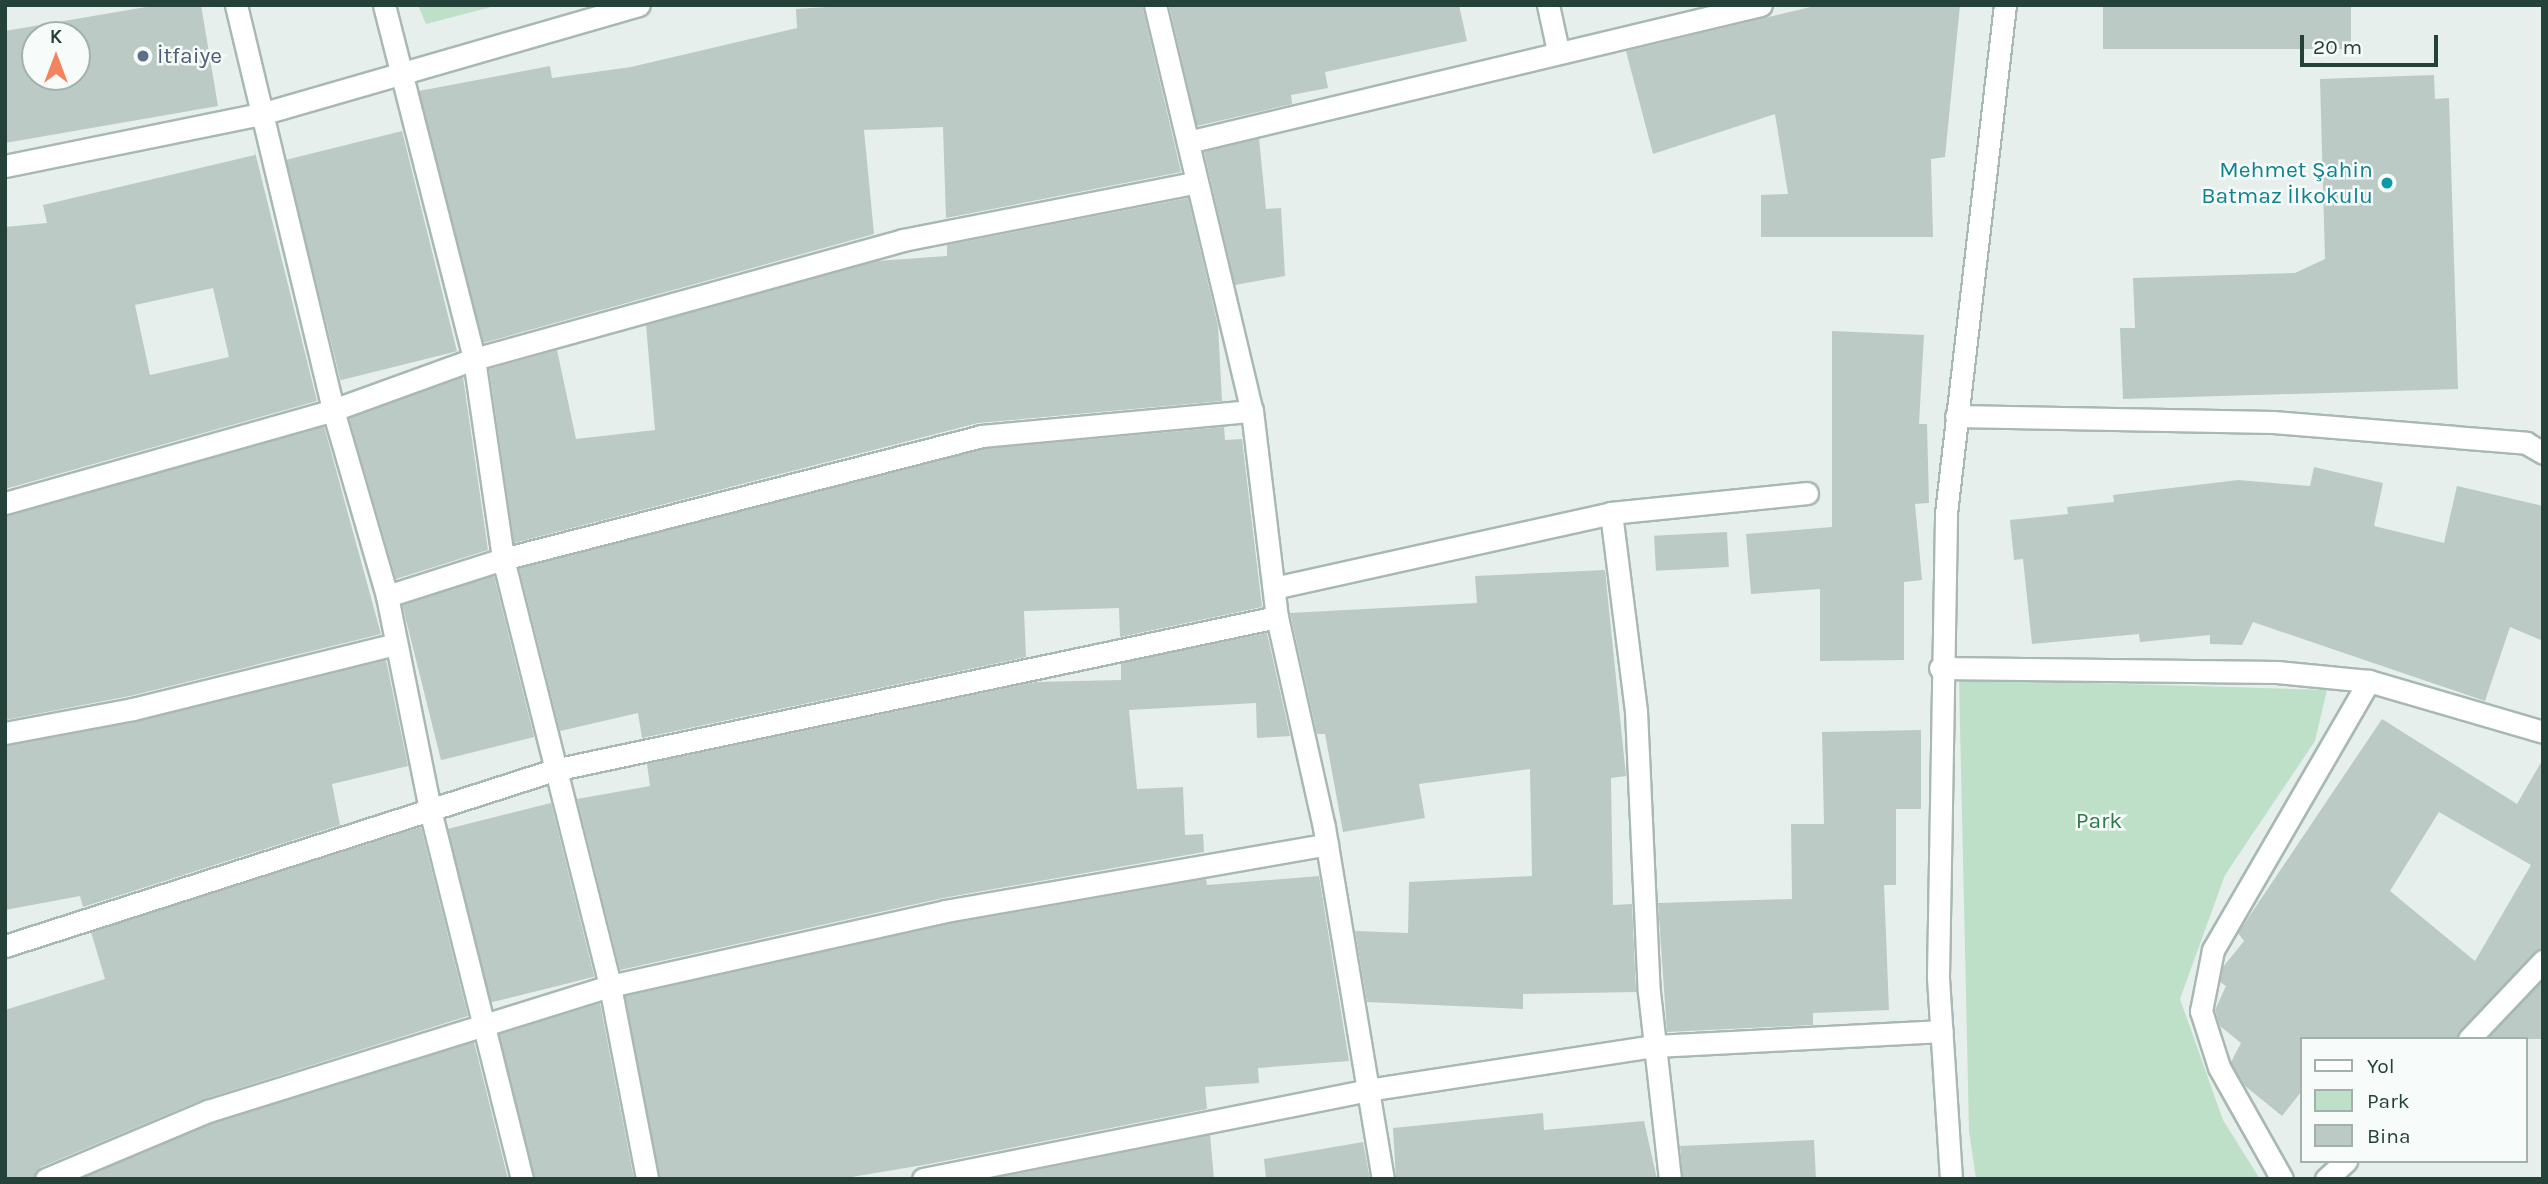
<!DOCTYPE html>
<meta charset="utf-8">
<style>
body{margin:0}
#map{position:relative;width:2548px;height:1184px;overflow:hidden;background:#e6efeb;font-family:Karla,sans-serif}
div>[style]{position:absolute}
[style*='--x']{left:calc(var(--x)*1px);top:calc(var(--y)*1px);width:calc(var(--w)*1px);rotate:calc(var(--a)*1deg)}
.green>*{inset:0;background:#bfe0c8}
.building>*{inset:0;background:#bbcac4;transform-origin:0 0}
.roads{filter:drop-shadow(2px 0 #a8b8b2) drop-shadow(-2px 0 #a8b8b2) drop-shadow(0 2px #a8b8b2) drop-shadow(0 -2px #a8b8b2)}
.service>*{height:21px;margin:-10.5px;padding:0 10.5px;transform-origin:10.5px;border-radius:10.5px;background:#fff}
.minor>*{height:21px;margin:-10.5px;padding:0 10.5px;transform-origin:10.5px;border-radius:10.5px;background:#fff}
.tertiary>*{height:21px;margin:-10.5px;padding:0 10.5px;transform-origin:10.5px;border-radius:10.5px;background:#fff}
.dots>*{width:19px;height:19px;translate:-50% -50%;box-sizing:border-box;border:4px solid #f7fbf9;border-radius:50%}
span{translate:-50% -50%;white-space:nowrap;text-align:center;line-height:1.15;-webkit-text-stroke:5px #f7fbf9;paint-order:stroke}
.service-label{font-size:23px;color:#4e5e75}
.left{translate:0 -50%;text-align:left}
.culture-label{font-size:23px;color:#0d838f}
.right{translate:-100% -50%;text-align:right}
.park-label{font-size:23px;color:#2d7a4b}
.frame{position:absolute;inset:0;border:7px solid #24423a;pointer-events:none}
.legend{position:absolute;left:2300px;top:1037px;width:228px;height:126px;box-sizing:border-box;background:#f7fbf9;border:2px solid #a3b1ad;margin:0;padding:9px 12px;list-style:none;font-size:21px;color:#24423a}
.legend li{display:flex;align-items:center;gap:14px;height:35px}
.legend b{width:35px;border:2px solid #a3b1ad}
.north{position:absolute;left:21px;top:21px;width:70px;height:70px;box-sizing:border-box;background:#f7fbf9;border:2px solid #a3b1ad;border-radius:50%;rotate:0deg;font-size:19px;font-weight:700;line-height:28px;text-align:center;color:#24423a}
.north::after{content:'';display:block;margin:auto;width:24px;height:32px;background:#f4845f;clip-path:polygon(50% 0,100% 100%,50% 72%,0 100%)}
.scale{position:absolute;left:2300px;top:35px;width:138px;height:32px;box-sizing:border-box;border:4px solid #24423a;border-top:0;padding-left:9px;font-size:21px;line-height:24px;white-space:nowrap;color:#24423a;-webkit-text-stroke:5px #f7fbf9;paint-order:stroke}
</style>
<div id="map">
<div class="green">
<div style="clip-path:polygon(418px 5px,499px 5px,426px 24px)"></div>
<div style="clip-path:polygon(1959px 679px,2327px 690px,2315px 741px,2225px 875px,2180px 999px,2223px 1120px,2260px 1179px,1976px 1179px,1969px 1131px)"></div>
</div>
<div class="building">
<div style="clip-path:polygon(evenodd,158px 5px,201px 5px,218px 106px,5px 143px,5px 31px,158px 5px,35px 35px,77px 35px,77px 77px,35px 77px,35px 35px)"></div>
<div style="clip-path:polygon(858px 5px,1142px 5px,1181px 172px,946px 218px,943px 127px,864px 130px,874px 234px,483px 343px,419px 91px,550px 66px,552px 78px,631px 67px,797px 28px,796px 9px)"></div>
<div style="clip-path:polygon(1169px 5px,1459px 5px,1467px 41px,1325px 72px,1328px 88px,1291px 95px,1292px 104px,1197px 126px)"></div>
<div style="clip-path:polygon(1819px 5px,1960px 5px,1945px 157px,1931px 159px,1933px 237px,1761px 237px,1761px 195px,1788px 194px,1775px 114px,1653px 154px,1626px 51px)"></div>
<div style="left:2103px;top:5px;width:248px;height:44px"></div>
<div style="clip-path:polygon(2434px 75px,2435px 99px,2449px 98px,2458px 389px,2123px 399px,2120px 328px,2135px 328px,2133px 278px,2295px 273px,2325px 259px,2320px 79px)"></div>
<div style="left:402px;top:131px;width:227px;height:120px;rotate:76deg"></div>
<div style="clip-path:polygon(1259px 138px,1266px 209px,1281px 208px,1285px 276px,1235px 285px,1204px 152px)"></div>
<div style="clip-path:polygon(evenodd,254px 148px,317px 401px,5px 489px,5px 227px,47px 223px,43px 205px,255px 155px,254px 148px,213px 288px,229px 357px,150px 375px,135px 305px,213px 288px)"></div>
<div style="clip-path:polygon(1188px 198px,1218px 326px,1222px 401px,978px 423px,514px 543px,489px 369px,557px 350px,576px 439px,655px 430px,646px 325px,877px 261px,947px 256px,947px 245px)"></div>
<div style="clip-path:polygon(1832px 331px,1924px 335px,1919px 424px,1927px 424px,1929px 503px,1915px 504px,1922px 580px,1904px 582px,1904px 660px,1820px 661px,1820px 589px,1751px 594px,1746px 534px,1832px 527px)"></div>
<div style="clip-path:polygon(463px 377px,488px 550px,396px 579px,349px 418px)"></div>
<div style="clip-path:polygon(324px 426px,381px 634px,130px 696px,5px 720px,5px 516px)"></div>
<div style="clip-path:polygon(1224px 427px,1225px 440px,1242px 439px,1262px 607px,1120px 637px,1119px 608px,1024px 611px,1026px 657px,642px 738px,638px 713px,560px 731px,519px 568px,983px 449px)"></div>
<div style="clip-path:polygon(2314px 467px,2383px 483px,2374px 526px,2444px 543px,2457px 486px,2543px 506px,2543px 641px,2510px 627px,2485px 701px,2253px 622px,2242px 645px,2210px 644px,2210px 635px,2140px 642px,2139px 634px,2032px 644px,2023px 559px,2014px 560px,2010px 520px,2068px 514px,2067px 507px,2114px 502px,2113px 495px,2238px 480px,2310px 486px)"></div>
<div style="left:1727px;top:532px;width:35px;height:73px;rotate:87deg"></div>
<div style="clip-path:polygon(1605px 570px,1626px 776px,1611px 778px,1613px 905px,1632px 904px,1636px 992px,1523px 994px,1523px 1009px,1367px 1002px,1355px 931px,1408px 933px,1409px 882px,1532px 876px,1530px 769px,1419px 784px,1425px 818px,1343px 832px,1325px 734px,1317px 734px,1290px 613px,1477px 603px,1475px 576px)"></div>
<div style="left:494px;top:576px;width:166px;height:96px;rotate:76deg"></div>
<div style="clip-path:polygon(1267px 633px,1290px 736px,1257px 738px,1256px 703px,1129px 710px,1137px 789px,1183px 787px,1185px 835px,1203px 834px,1204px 852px,943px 898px,620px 970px,577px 799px,650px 786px,647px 764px,1035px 682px,1121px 680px,1121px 663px)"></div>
<div style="clip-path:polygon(386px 660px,408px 766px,332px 784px,340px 825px,83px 907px,80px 896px,5px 910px,5px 746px,135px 722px)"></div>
<div style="clip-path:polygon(evenodd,2382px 719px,2517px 804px,2543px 759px,2543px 948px,2456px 1039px,2301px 1039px,2301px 1092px,2282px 1116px,2244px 1085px,2231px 1062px,2241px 1043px,2220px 1026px,2215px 1010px,2226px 986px,2220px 982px,2223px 967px,2244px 941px,2238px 933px,2382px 719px,2439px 812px,2531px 865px,2475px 961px,2390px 891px,2439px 812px)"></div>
<div style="clip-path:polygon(1921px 730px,1921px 809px,1896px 809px,1896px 885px,1884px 885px,1889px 1010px,1813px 1013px,1813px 1025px,1667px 1032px,1658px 903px,1792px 899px,1791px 824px,1824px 824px,1822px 732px)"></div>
<div style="left:551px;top:803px;width:179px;height:107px;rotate:76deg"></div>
<div style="clip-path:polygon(421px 827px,468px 1016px,204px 1099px,41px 1167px,33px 1179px,5px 1179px,5px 1010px,105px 979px,91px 932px)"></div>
<div style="clip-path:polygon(1319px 876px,1349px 1061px,1258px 1068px,1259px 1083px,1205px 1087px,1207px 1109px,929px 1164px,840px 1179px,660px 1179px,625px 996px,948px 924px,1206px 879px,1207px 885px)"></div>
<div style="clip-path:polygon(2543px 980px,2543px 1039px,2487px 1039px)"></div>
<div style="clip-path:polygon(600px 1003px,634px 1179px,535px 1179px,499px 1034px)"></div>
<div style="clip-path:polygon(474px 1042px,508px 1179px,80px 1179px,213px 1123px)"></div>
<div style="clip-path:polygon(1543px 1113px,1544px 1130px,1644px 1121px,1657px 1179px,1396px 1179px,1393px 1128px)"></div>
<div style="clip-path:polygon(1210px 1135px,1214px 1179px,991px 1179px)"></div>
<div style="clip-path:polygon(1814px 1140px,1816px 1179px,1683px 1179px,1680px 1146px)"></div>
<div style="clip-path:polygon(1363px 1142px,1370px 1179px,1266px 1179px,1264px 1159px)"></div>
</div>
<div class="roads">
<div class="service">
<div style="--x:1367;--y:1090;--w:292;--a:-8.7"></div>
</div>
<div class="minor">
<div style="--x:236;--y:5;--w:416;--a:76.5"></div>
<div style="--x:333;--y:410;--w:194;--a:73.8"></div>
<div style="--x:387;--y:596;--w:218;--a:78.6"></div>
<div style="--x:430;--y:810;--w:380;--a:76"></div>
<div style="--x:384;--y:5;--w:365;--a:75.7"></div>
<div style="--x:474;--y:359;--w:202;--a:81.7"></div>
<div style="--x:503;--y:559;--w:440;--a:75.9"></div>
<div style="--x:610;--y:986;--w:197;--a:79.1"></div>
<div style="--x:1155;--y:5;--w:417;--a:76.6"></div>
<div style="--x:1252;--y:411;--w:208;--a:83.1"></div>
<div style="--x:1277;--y:617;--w:215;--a:77.4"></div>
<div style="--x:1324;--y:827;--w:357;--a:80.5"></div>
<div style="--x:1548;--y:5;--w:47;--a:77.7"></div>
<div style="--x:1188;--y:142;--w:589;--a:-13.45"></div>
<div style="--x:5;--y:166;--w:261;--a:-11.5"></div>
<div style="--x:261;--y:114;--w:393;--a:-16.1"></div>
<div style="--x:1956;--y:416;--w:317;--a:1.1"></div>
<div style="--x:2273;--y:422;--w:254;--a:4.7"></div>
<div style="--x:2526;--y:443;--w:20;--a:30"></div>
<div style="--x:5;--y:503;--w:341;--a:-15.8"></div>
<div style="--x:333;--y:410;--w:150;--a:-19.9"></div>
<div style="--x:474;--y:359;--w:445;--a:-15.5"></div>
<div style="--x:903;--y:240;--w:297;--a:-11.1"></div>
<div style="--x:1611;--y:513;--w:200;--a:82.8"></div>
<div style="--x:1636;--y:711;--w:281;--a:87.4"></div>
<div style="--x:1649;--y:992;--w:188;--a:83.6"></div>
<div style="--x:1274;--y:588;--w:345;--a:-12.5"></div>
<div style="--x:1611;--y:513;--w:197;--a:-5.8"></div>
<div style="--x:387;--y:596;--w:122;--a:-17.7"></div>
<div style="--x:503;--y:559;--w:494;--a:-14.4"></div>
<div style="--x:981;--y:436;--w:272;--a:-5.3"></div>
<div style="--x:1940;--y:668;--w:337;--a:0.7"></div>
<div style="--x:2277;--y:672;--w:92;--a:5.6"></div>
<div style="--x:2369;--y:681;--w:181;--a:16.3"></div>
<div style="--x:5;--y:733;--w:130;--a:-10.6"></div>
<div style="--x:133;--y:709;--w:270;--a:-13.9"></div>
<div style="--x:5;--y:946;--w:577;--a:-17.77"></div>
<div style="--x:554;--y:770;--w:739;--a:-11.95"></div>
<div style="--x:2469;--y:1039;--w:108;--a:-46.5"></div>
<div style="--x:1656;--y:1046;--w:286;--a:-3"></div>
<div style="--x:46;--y:1179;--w:176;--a:-22.8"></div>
<div style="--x:208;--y:1111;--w:421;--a:-17.3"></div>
<div style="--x:610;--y:986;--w:343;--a:-12.6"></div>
<div style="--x:945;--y:911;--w:388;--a:-9.9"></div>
<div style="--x:923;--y:1179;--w:453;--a:-11.3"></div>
<div style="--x:2282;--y:1179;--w:129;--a:-119.4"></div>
<div style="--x:2219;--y:1067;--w:59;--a:-107.8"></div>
<div style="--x:2201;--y:1011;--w:62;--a:-78.9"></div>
<div style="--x:2213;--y:950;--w:311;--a:-59.9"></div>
<div style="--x:2326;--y:1179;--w:27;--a:-42"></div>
</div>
<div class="tertiary">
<div style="--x:1951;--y:1179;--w:203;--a:-93.7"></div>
<div style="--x:1938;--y:976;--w:463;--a:-89"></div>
<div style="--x:1946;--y:513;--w:511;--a:-83.38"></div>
</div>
</div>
<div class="dots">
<div style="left:143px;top:56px;background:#5c6f8a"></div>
<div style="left:2387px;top:183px;background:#0f9aa8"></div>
</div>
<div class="service-label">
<span class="left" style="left:157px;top:56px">İtfaiye</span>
</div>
<div class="culture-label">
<span class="right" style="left:2373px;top:183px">Mehmet Şahin<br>Batmaz İlkokulu</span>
</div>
<div class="park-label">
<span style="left:2099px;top:821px">Park</span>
</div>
<div class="frame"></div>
<ul class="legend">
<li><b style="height:9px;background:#fff"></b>Yol</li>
<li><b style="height:19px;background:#bfe0c8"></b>Park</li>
<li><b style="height:19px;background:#bbcac4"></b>Bina</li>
</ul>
<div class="north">K</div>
<div class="scale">20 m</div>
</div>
